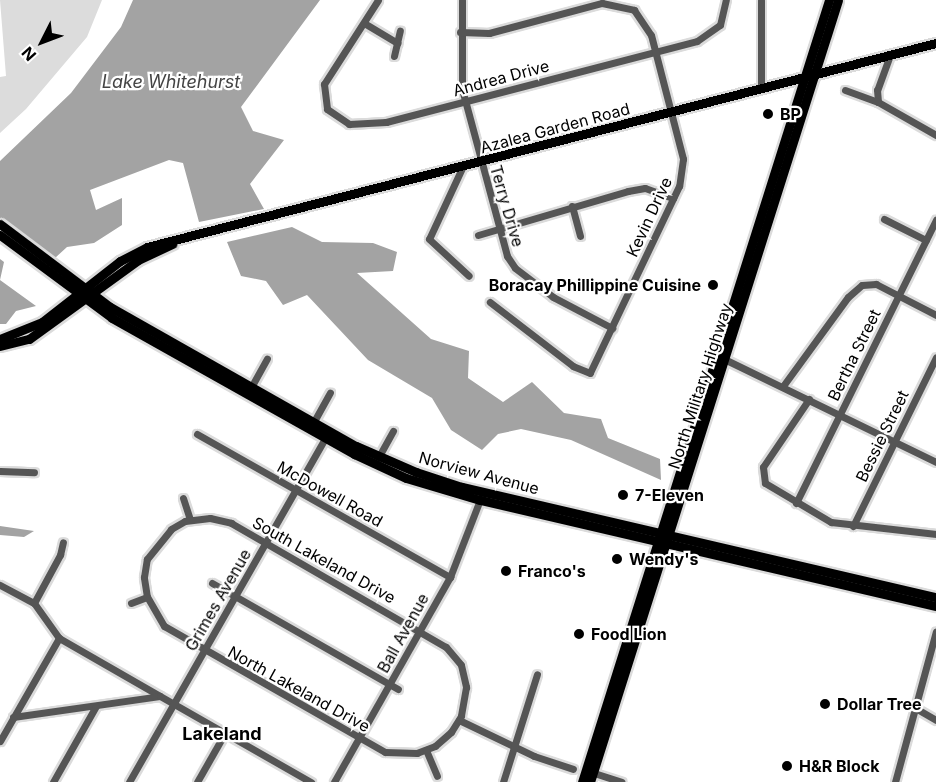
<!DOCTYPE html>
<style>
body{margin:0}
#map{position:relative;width:936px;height:782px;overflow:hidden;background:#fff;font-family:Inter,sans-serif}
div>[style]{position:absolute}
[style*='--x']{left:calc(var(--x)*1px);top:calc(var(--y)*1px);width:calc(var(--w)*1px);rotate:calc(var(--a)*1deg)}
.green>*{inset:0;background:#dcdcdc}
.water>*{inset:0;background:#a3a3a3}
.roads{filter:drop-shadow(2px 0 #dbdbdb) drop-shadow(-2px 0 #dbdbdb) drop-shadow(0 2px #dbdbdb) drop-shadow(0 -2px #dbdbdb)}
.minor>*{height:7px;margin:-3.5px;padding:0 3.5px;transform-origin:3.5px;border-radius:3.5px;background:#555}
.major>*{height:9px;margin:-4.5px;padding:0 4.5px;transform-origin:4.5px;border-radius:4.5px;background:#000}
.dots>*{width:16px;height:16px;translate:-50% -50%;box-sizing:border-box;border:3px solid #fff;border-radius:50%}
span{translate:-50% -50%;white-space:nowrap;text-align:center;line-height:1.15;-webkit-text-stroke:4.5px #fff;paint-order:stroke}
.street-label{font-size:16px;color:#000}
.poi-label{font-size:16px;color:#000;font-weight:700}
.left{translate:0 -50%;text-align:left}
.right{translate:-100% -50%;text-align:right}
.water-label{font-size:18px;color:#444;font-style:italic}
.neighbourhood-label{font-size:18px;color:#000;font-weight:700}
.north{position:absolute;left:12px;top:12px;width:60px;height:60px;-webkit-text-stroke:4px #fff;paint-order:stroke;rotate:228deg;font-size:16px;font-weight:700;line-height:24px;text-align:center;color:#000}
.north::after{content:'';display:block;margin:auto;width:21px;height:27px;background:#000;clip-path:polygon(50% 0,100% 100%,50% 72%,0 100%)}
</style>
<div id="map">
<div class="green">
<div style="clip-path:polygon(0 0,102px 0,87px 37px,26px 109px,0 133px,0 77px,6px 76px)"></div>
</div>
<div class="water">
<div style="clip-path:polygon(133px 0,320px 0,241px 107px,253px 131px,284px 140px,250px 184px,264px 209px,199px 222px,183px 163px,169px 160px,90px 190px,96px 210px,122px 198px,122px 225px,94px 243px,67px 247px,55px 258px,5px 220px,0 223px,0 161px,71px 93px,121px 27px)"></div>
<div style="clip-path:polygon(292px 227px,322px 242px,373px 243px,397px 252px,393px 271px,357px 273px,431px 339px,469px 351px,468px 378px,503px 402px,532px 382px,564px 413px,601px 419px,608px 438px,660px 459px,661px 480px,571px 440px,521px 429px,498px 434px,482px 450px,451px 430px,432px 398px,368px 360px,307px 295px,283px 305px,266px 281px,241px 276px,227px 242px)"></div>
<div style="clip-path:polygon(0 259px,4px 262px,0 280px,36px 306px,16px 311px,6px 324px,0 324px)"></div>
<div style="clip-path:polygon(0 526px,34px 531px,24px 537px,0 535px)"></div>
</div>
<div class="roads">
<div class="minor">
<div style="--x:378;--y:0;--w:100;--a:122.7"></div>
<div style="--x:324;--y:84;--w:25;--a:83"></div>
<div style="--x:327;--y:109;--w:27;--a:34"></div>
<div style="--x:349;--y:124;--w:37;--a:-3"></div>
<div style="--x:386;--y:122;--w:321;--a:-14.6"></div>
<div style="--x:697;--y:41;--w:28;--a:-35"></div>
<div style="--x:720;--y:25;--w:26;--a:-77"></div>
<div style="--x:462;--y:0;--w:89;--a:90"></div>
<div style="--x:462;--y:89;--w:173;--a:74.9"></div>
<div style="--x:507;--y:256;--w:14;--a:56"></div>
<div style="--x:515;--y:268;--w:48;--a:37.3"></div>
<div style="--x:553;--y:297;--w:67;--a:27.7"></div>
<div style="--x:761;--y:0;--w:89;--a:90"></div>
<div style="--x:364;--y:23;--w:39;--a:31"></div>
<div style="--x:460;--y:32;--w:29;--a:2"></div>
<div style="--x:489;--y:33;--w:117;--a:-14.9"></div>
<div style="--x:602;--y:3;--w:33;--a:12"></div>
<div style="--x:634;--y:10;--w:30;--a:56"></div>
<div style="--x:651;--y:35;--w:128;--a:75.5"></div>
<div style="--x:683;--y:159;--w:27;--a:98"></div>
<div style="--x:679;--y:186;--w:207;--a:115.5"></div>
<div style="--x:590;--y:373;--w:18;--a:-158"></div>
<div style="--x:573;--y:366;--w:105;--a:-142.4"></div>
<div style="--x:890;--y:55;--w:37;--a:110"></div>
<div style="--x:877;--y:90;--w:12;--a:85"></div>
<div style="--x:878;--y:102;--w:67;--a:29.6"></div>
<div style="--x:394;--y:56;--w:26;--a:-77"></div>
<div style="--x:845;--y:90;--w:35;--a:20"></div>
<div style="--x:462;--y:168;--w:78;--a:114.9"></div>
<div style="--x:429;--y:239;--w:54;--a:42.8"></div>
<div style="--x:572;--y:206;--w:31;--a:75"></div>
<div style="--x:884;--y:219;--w:47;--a:26.6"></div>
<div style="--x:478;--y:235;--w:156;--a:-16.3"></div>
<div style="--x:628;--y:191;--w:17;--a:-10"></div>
<div style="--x:645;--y:188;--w:30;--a:20"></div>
<div style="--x:720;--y:357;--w:240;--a:25.9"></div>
<div style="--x:783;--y:386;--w:110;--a:-53.9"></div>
<div style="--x:848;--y:297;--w:18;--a:-41"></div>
<div style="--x:862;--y:285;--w:14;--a:-4"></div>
<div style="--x:876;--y:284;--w:68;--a:27.3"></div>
<div style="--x:249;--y:391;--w:37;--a:-61"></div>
<div style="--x:809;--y:399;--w:82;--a:124.1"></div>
<div style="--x:763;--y:467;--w:16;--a:83"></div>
<div style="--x:765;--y:483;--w:77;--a:30.6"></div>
<div style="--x:831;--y:522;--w:106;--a:6.5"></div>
<div style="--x:312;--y:425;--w:37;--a:-61"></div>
<div style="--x:197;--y:434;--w:291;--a:29.5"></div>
<div style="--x:378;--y:458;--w:31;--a:-61"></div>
<div style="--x:0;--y:471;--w:34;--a:2"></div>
<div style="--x:183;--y:498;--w:23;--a:72"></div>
<div style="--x:796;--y:503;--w:316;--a:-63.7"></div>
<div style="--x:210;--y:518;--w:22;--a:13"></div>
<div style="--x:231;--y:523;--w:248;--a:30"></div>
<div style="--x:446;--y:647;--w:23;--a:50"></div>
<div style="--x:461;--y:665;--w:23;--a:77"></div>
<div style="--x:466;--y:687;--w:29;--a:100"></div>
<div style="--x:461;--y:716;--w:19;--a:122"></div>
<div style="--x:451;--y:732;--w:21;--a:139"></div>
<div style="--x:435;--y:746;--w:19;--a:159"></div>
<div style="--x:417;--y:753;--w:32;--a:-178"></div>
<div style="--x:385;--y:752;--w:254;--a:-150.3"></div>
<div style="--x:164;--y:626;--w:34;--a:-120"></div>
<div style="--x:147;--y:597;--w:20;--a:-99"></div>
<div style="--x:144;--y:577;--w:18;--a:-81"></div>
<div style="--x:147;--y:559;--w:38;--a:-51"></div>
<div style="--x:171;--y:529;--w:16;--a:-30"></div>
<div style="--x:185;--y:521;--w:25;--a:-7"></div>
<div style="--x:853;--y:526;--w:188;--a:-63.8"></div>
<div style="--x:212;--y:583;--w:214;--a:29.7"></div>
<div style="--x:0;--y:585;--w:38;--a:28"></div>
<div style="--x:34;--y:603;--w:43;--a:54.5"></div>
<div style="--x:59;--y:638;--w:116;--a:29.9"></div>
<div style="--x:34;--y:603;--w:55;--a:-61.6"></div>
<div style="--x:60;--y:555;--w:13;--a:-77"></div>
<div style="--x:131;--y:603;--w:17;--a:-21"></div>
<div style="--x:917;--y:709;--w:22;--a:30"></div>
<div style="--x:13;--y:717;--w:148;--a:-8.1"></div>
<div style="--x:160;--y:696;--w:174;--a:29.7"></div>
<div style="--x:459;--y:720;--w:83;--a:25.6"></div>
<div style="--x:534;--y:756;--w:41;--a:18.4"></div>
<div style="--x:0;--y:741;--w:119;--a:-60.2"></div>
<div style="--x:426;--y:750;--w:28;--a:67"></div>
<div style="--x:591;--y:772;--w:32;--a:18"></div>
<div style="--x:53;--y:782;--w:87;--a:-60.5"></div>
<div style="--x:129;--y:782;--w:400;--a:-60.3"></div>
<div style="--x:197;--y:782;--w:56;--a:-60.3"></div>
<div style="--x:334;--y:782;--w:236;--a:-60.5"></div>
<div style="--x:450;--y:577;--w:86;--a:-68.8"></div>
<div style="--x:503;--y:782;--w:113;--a:-72.5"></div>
<div style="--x:895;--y:782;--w:156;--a:-74.8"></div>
</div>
<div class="major">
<div style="--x:0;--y:224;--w:138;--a:37"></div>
<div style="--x:110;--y:307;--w:283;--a:29.5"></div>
<div style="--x:356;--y:446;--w:65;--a:23.4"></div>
<div style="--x:416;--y:472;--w:48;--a:18.1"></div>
<div style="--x:462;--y:487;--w:487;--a:13.1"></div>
<div style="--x:0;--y:235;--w:139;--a:36.5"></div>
<div style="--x:112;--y:318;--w:278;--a:29.3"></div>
<div style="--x:354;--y:454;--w:57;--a:24.8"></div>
<div style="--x:406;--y:478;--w:77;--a:16.6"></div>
<div style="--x:480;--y:500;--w:468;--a:13.1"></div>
<div style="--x:0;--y:339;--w:45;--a:-22"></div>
<div style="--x:42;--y:322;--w:99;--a:-38"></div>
<div style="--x:120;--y:261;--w:30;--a:-27"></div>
<div style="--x:147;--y:247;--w:815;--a:-14.5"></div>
<div style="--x:0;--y:346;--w:30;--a:-14"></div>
<div style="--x:29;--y:339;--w:135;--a:-35.9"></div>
<div style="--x:138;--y:260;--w:38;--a:-25"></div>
<div style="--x:582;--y:782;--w:820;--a:-72.47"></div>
<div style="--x:590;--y:782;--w:820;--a:-72.4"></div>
</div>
</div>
<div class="dots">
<div style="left:768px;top:114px;background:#000"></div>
<div style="left:713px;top:285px;background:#000"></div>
<div style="left:623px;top:495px;background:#000"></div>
<div style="left:617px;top:559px;background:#000"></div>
<div style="left:506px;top:571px;background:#000"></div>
<div style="left:579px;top:634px;background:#000"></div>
<div style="left:825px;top:704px;background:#000"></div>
<div style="left:787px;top:766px;background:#000"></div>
</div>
<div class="street-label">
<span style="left:501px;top:78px;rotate:-15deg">Andrea Drive</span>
<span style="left:555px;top:128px;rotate:-15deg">Azalea Garden Road</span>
<span style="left:507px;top:206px;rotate:74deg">Terry Drive</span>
<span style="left:649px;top:217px;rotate:-65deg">Kevin Drive</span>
<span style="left:854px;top:355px;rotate:-64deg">Bertha Street</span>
<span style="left:700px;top:386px;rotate:-72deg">North Military Highway</span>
<span style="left:882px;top:436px;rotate:-64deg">Bessie Street</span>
<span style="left:479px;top:473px;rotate:15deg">Norview Avenue</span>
<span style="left:330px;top:494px;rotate:29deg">McDowell Road</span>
<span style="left:324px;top:560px;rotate:29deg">South Lakeland Drive</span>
<span style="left:218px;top:600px;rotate:-60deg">Grimes Avenue</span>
<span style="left:403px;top:633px;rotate:-61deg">Ball Avenue</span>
<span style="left:299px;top:689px;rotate:29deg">North Lakeland Drive</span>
</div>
<div class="poi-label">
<span class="left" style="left:780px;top:114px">BP</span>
<span class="right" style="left:701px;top:285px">Boracay Phillippine Cuisine</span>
<span class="left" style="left:635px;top:495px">7-Eleven</span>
<span class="left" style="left:629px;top:559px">Wendy's</span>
<span class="left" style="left:518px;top:571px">Franco's</span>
<span class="left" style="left:591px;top:634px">Food Lion</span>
<span class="left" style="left:837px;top:704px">Dollar Tree</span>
<span class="left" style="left:799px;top:766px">H&amp;R Block</span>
</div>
<div class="water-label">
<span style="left:171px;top:82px">Lake Whitehurst</span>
</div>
<div class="neighbourhood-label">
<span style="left:222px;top:734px">Lakeland</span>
</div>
<div class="north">N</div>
</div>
